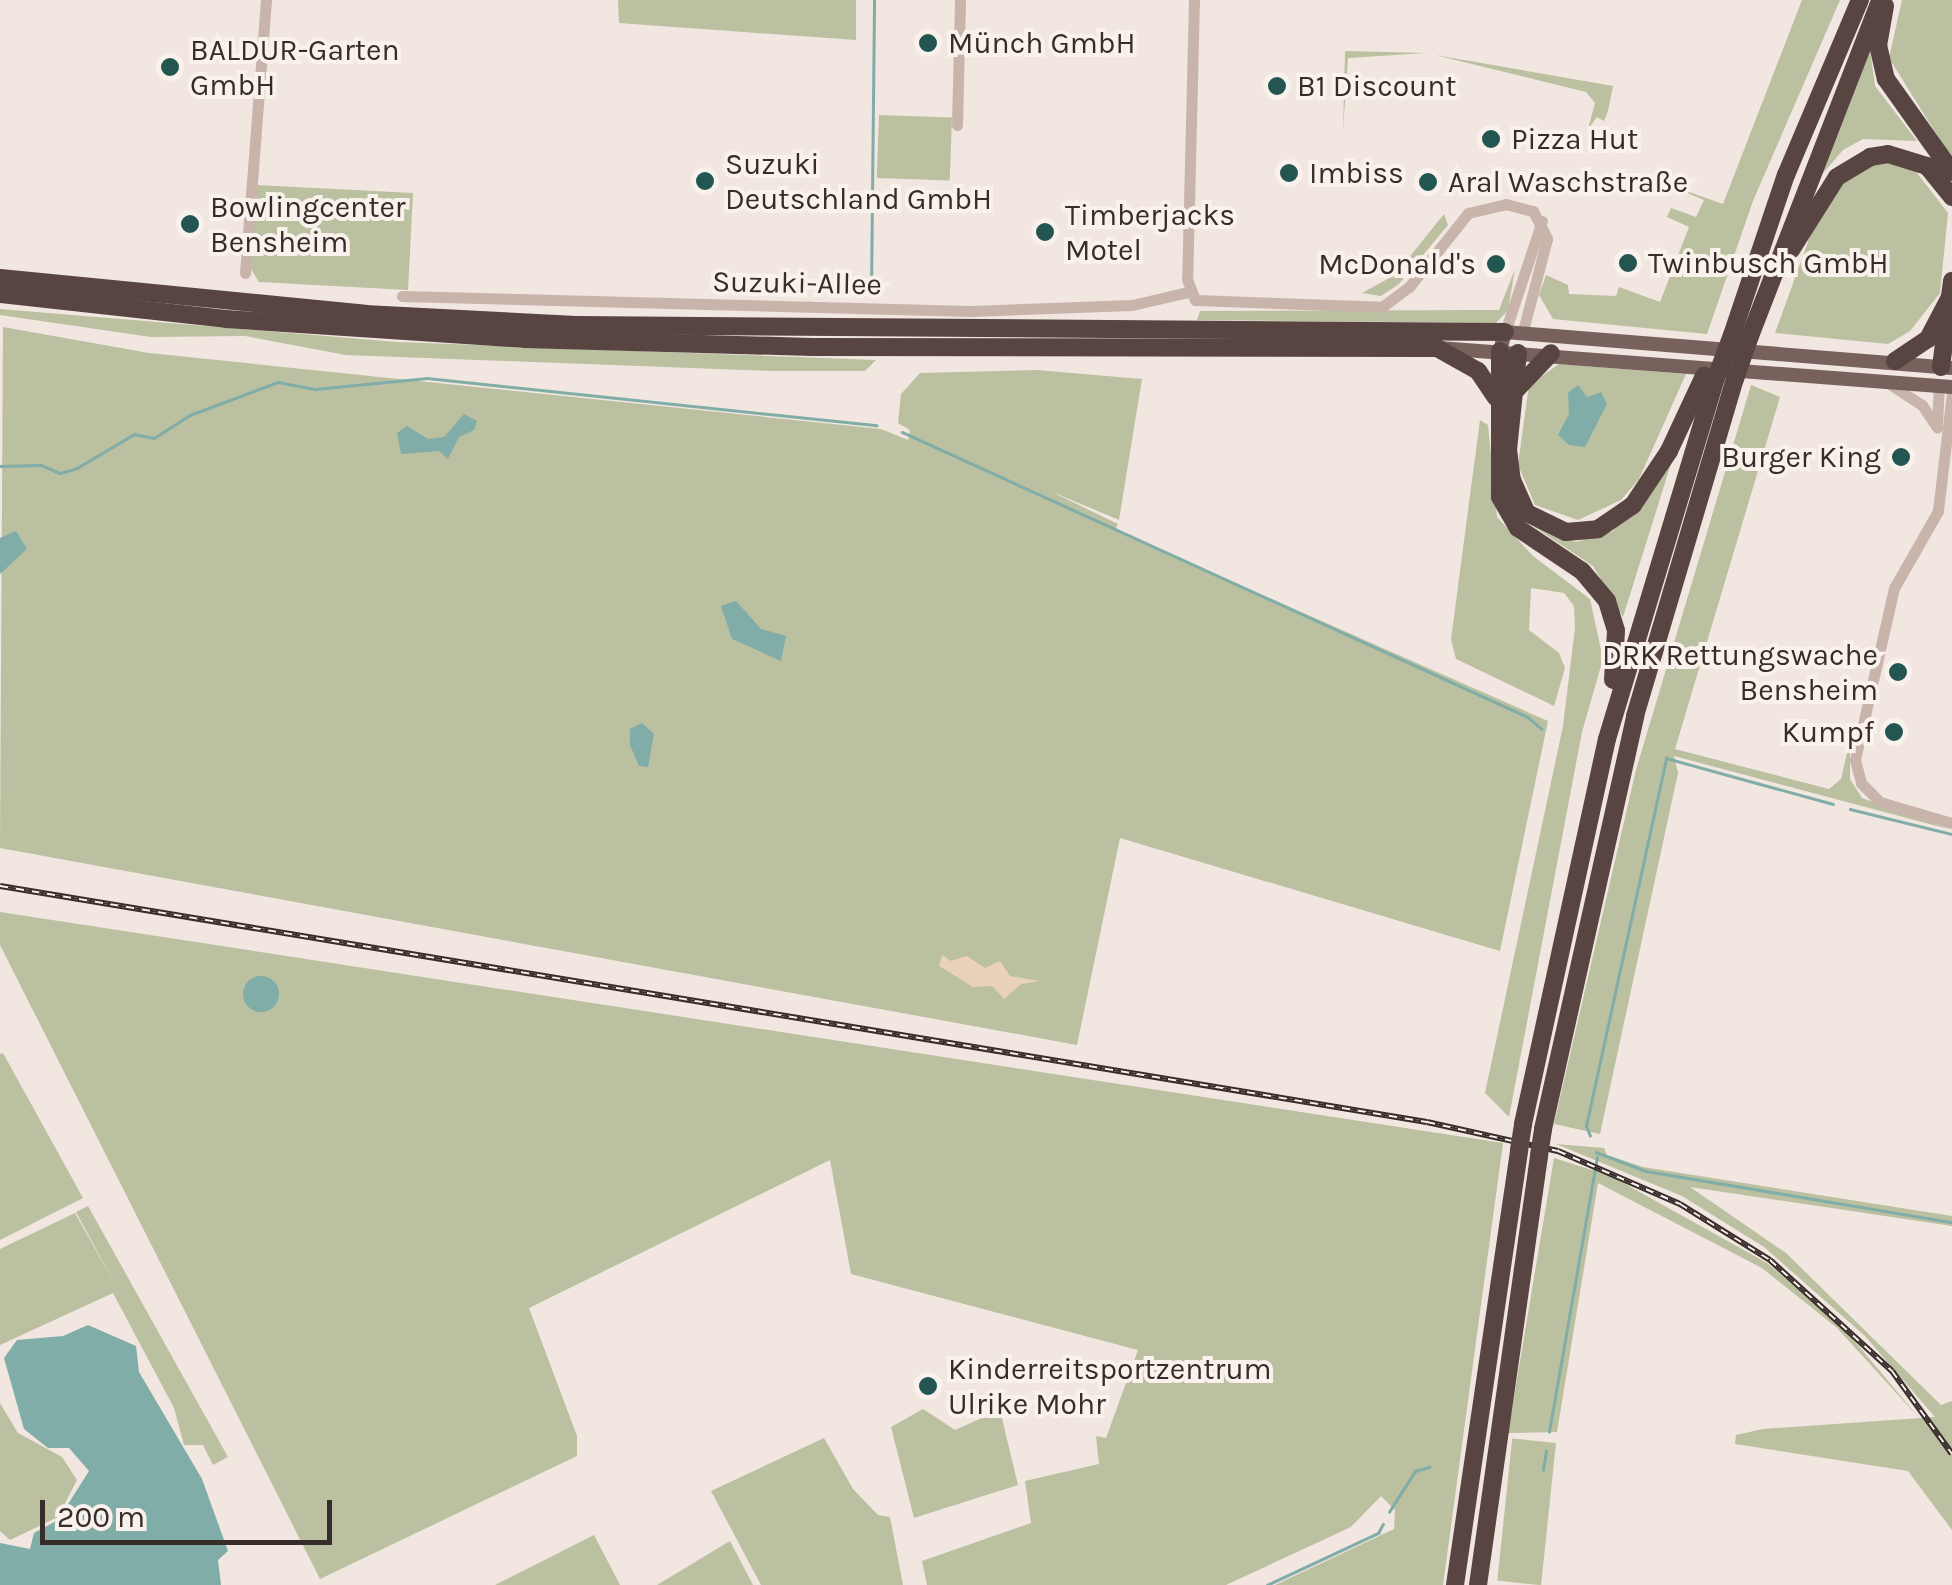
<!DOCTYPE html>
<meta charset="utf-8">
<style>
body{margin:0}
#map{position:relative;width:1952px;height:1585px;overflow:hidden;background:#f1e6e0;font-family:Karla,sans-serif}
div>[style]{position:absolute}
[style*='--x']{left:calc(var(--x)*1px);top:calc(var(--y)*1px);width:calc(var(--w)*1px);rotate:calc(var(--a)*1deg)}
.green>*{inset:0;background:#bac0a0;transform-origin:0 0}
.sand>*{inset:0;background:#ead1b9}
.water>*{inset:0;background:#80ada7}
.round{border-radius:50%}
.stream>*{height:2.5px;margin:-1.25px;padding:0 1.25px;transform-origin:1.25px;border-radius:1.25px;background:#80ada7}
.minor>*{height:11px;margin:-5.5px;padding:0 5.5px;transform-origin:5.5px;border-radius:5.5px;background:#c9b4ac}
.major>*{height:14px;margin:-7px;padding:0 7px;transform-origin:7px;border-radius:7px;background:#78615d}
.highway>*{height:18px;margin:-9px;padding:0 9px;transform-origin:9px;border-radius:9px;background:#584542}
.rail>*{height:6px;margin-top:-3px;transform-origin:0;background:repeating-linear-gradient(90deg,#f9f1ec 0 8px,#372c2a 0 16px);box-sizing:border-box;border-block:2px solid #372c2a}
.highway-bridge>*{height:18px;margin:-9px;padding:0 9px;transform-origin:9px;border-radius:9px;background:#584542}
.dots>*{width:28px;height:28px;translate:-50% -50%;box-sizing:border-box;border:5px solid #f9f1ec;border-radius:50%}
span{translate:-50% -50%;white-space:nowrap;text-align:center;line-height:1.15;-webkit-text-stroke:8px #f9f1ec;paint-order:stroke}
.poi-label{font-size:30px;color:#372c2a}
.left{translate:0 -50%;text-align:left}
.right{translate:-100% -50%;text-align:right}
.street-label{font-size:30px;color:#372c2a}
.scale{position:absolute;left:40px;top:1500px;width:292px;height:45px;box-sizing:border-box;border:5px solid #372c2a;border-top:0;padding-left:12px;font-size:30px;line-height:35px;white-space:nowrap;color:#372c2a;-webkit-text-stroke:8px #f9f1ec;paint-order:stroke}
</style>
<div id="map">
<div class="green">
<div style="clip-path:polygon(618px 0,856px 0,856px 40px,619px 23px)"></div>
<div style="clip-path:polygon(1802px 0,1840px 0,1753px 201px,1707px 334px,1553px 319px,1539px 295px,1546px 275px,1568px 285px,1569px 294px,1616px 296px,1619px 287px,1660px 302px,1689px 227px,1667px 217px,1671px 208px,1696px 217px,1704px 200px,1661px 182px,1723px 204px)"></div>
<div style="clip-path:polygon(1902px 0,1952px 0,1952px 159px,1889px 58px)"></div>
<div style="clip-path:polygon(1870px 50px,1875px 86px,1917px 141px,1863px 139px,1843px 150px,1818px 179px)"></div>
<div style="clip-path:polygon(1345px 51px,1426px 53px,1348px 58px,1343px 131px)"></div>
<div style="clip-path:polygon(1435px 55px,1613px 86px,1608px 111px,1604px 121px,1597px 117px,1588px 129px,1595px 103px,1586px 92px)"></div>
<div style="left:879px;top:115px;width:73px;height:63px;rotate:2deg"></div>
<div style="clip-path:polygon(1885px 162px,1914px 169px,1948px 213px,1940px 293px,1910px 331px,1888px 344px,1775px 333px,1821px 206px,1856px 170px)"></div>
<div style="clip-path:polygon(256px 185px,413px 193px,408px 290px,259px 282px,251px 269px)"></div>
<div style="clip-path:polygon(1444px 214px,1448px 225px,1399px 284px,1381px 296px,1362px 293px,1395px 275px)"></div>
<div style="clip-path:polygon(1515px 269px,1508px 310px,1496px 323px,1197px 320px,1200px 311px,1499px 310px)"></div>
<div style="clip-path:polygon(0 309px,397px 342px,876px 360px,865px 371px,772px 371px,346px 355px,245px 336px,151px 337px,0 315px)"></div>
<div style="clip-path:polygon(3px 327px,149px 353px,881px 429px,908px 440px,910px 430px,898px 423px,901px 394px,920px 373px,1037px 370px,1142px 379px,1119px 520px,1050px 491px,1118px 524px,1115px 530px,1548px 721px,1500px 951px,1120px 838px,1077px 1045px,0 848px)"></div>
<div style="clip-path:polygon(1559px 364px,1686px 374px,1639px 479px,1621px 500px,1578px 520px,1535px 505px,1518px 465px,1529px 385px)"></div>
<div style="clip-path:polygon(1751px 385px,1780px 397px,1675px 749px,1829px 789px,1841px 779px,1850px 740px,1850px 779px,1862px 798px,1952px 830px,1674px 756px,1678px 773px,1600px 1134px,1554px 1124px,1636px 770px)"></div>
<div style="clip-path:polygon(1480px 420px,1488px 425px,1497px 517px,1533px 556px,1590px 599px,1603px 659px,1582px 732px,1509px 1117px,1485px 1093px,1563px 726px,1575px 628px,1574px 606px,1564px 593px,1531px 588px,1529px 630px,1559px 653px,1565px 668px,1554px 706px,1456px 659px,1451px 639px)"></div>
<div style="clip-path:polygon(1675px 451px,1623px 617px,1593px 566px,1533px 526px,1576px 542px,1613px 531px)"></div>
<div style="clip-path:polygon(0 912px,1503px 1143px,1443px 1585px,1275px 1585px,1394px 1529px,1395px 1510px,1381px 1496px,1351px 1527px,1226px 1585px,927px 1585px,922px 1561px,1031px 1523px,1025px 1481px,1099px 1464px,1096px 1436px,1106px 1438px,1138px 1350px,851px 1274px,830px 1160px,529px 1308px,577px 1436px,577px 1456px,320px 1579px,0 945px)"></div>
<div style="clip-path:polygon(3px 1053px,83px 1198px,0 1240px,0 1054px)"></div>
<div style="clip-path:polygon(1556px 1144px,1604px 1148px,1607px 1155px,1643px 1167px,1952px 1216px,1952px 1226px,1690px 1187px,1786px 1253px,1941px 1405px,1952px 1401px,1952px 1530px,1908px 1471px,1735px 1444px,1736px 1435px,1763px 1429px,1935px 1417px,1865px 1336px,1764px 1247px,1682px 1196px)"></div>
<div style="clip-path:polygon(1554px 1158px,1611px 1176px,1767px 1263px,1841px 1325px,1920px 1419px,1837px 1328px,1762px 1268px,1598px 1183px,1557px 1432px,1508px 1433px)"></div>
<div style="clip-path:polygon(88px 1206px,228px 1457px,213px 1465px,203px 1445px,184px 1445px,174px 1408px,113px 1293px,0 1345px,0 1249px,75px 1213px,116px 1286px,76px 1212px)"></div>
<div style="clip-path:polygon(0 1403px,18px 1433px,62px 1457px,77px 1480px,58px 1517px,10px 1540px,0 1531px)"></div>
<div style="clip-path:polygon(923px 1409px,955px 1430px,1000px 1410px,1018px 1485px,914px 1518px,891px 1427px)"></div>
<div style="clip-path:polygon(824px 1438px,853px 1489px,878px 1515px,890px 1517px,903px 1585px,761px 1585px,711px 1491px)"></div>
<div style="left:1556px;top:1443px;width:143px;height:44px;rotate:96deg"></div>
<div style="clip-path:polygon(594px 1535px,620px 1585px,495px 1585px)"></div>
<div style="clip-path:polygon(730px 1541px,753px 1585px,657px 1585px)"></div>
</div>
<div class="sand">
<div style="clip-path:polygon(942px 955px,951px 961px,967px 956px,985px 968px,1000px 961px,1010px 976px,1040px 981px,1021px 984px,1004px 999px,992px 986px,973px 987px,939px 966px)"></div>
</div>
<div class="water">
<div style="clip-path:polygon(1578px 385px,1587px 397px,1601px 392px,1607px 404px,1585px 447px,1569px 445px,1558px 435px,1569px 414px,1568px 393px)"></div>
<div style="clip-path:polygon(464px 414px,477px 421px,474px 430px,459px 437px,448px 459px,439px 451px,401px 454px,397px 433px,407px 426px,428px 439px,444px 437px)"></div>
<div style="clip-path:polygon(16px 531px,27px 549px,0 574px,0 538px)"></div>
<div style="clip-path:polygon(736px 601px,761px 629px,786px 636px,781px 661px,732px 639px,721px 606px)"></div>
<div style="clip-path:polygon(642px 723px,654px 734px,648px 767px,639px 766px,630px 745px,630px 729px)"></div>
<div class="round" style="left:243px;top:976px;width:36px;height:36px"></div>
<div style="clip-path:polygon(88px 1325px,136px 1346px,139px 1372px,202px 1479px,228px 1551px,218px 1560px,221px 1585px,0 1585px,0 1543px,30px 1549px,34px 1533px,58px 1520px,89px 1471px,69px 1448px,48px 1448px,24px 1429px,4px 1358px,17px 1340px,63px 1336px)"></div>
</div>
<div class="stream">
<div style="--x:871;--y:293;--w:293;--a:-89.4"></div>
<div style="--x:902;--y:432;--w:688;--a:24.48"></div>
<div style="--x:1528;--y:717;--w:18;--a:41"></div>
<div style="--x:0;--y:466;--w:41;--a:-1.4"></div>
<div style="--x:41;--y:465;--w:21;--a:23"></div>
<div style="--x:60;--y:473;--w:18;--a:-16"></div>
<div style="--x:77;--y:468;--w:66;--a:-30.8"></div>
<div style="--x:134;--y:434;--w:20;--a:11"></div>
<div style="--x:154;--y:438;--w:43;--a:-32.6"></div>
<div style="--x:190;--y:415;--w:94;--a:-20.6"></div>
<div style="--x:278;--y:382;--w:38;--a:11"></div>
<div style="--x:315;--y:389;--w:113;--a:-5.6"></div>
<div style="--x:427;--y:378;--w:452;--a:6"></div>
<div style="--x:1850;--y:809;--w:105;--a:13.8"></div>
<div style="--x:1590;--y:1136;--w:11;--a:-112"></div>
<div style="--x:1586;--y:1126;--w:377;--a:-77.7"></div>
<div style="--x:1666;--y:758;--w:173;--a:15.4"></div>
<div style="--x:1596;--y:1152;--w:53;--a:20.8"></div>
<div style="--x:1646;--y:1171;--w:310;--a:9.5"></div>
<div style="--x:1549;--y:1432;--w:279;--a:-80.1"></div>
<div style="--x:1543;--y:1470;--w:19;--a:-81"></div>
<div style="--x:1389;--y:1512;--w:49;--a:-57.6"></div>
<div style="--x:1415;--y:1471;--w:15;--a:-16"></div>
<div style="--x:1267;--y:1585;--w:123;--a:-25.1"></div>
<div style="--x:1378;--y:1533;--w:10;--a:-61"></div>
</div>
<div class="minor">
<div style="--x:1194;--y:0;--w:279;--a:91.4"></div>
<div style="--x:1187;--y:279;--w:22;--a:69"></div>
<div style="--x:1195;--y:300;--w:187;--a:2.1"></div>
<div style="--x:1382;--y:307;--w:34;--a:-37"></div>
<div style="--x:1409;--y:287;--w:95;--a:-51.4"></div>
<div style="--x:1468;--y:213;--w:39;--a:-13"></div>
<div style="--x:1506;--y:204;--w:28;--a:15"></div>
<div style="--x:1533;--y:211;--w:31;--a:63"></div>
<div style="--x:1547;--y:239;--w:98;--a:104.7"></div>
<div style="--x:957;--y:125;--w:125;--a:-88.6"></div>
<div style="--x:245;--y:273;--w:274;--a:-85.6"></div>
<div style="--x:402;--y:296;--w:569;--a:1.51"></div>
<div style="--x:971;--y:311;--w:161;--a:-2.1"></div>
<div style="--x:1132;--y:305;--w:57;--a:-13.1"></div>
<div style="--x:1505;--y:332;--w:117;--a:-71.6"></div>
<div style="--x:1891;--y:385;--w:37;--a:33"></div>
<div style="--x:1922;--y:405;--w:27;--a:56"></div>
<div style="--x:1952;--y:393;--w:119;--a:96.8"></div>
<div style="--x:1938;--y:511;--w:89;--a:119.7"></div>
<div style="--x:1894;--y:588;--w:176;--a:102.8"></div>
<div style="--x:1855;--y:760;--w:24;--a:75"></div>
<div style="--x:1861;--y:783;--w:27;--a:45"></div>
<div style="--x:1880;--y:802;--w:75;--a:16.3"></div>
<div style="--x:1937;--y:423;--w:37;--a:-87"></div>
</div>
<div class="major">
<div style="--x:1439;--y:348;--w:514;--a:4.35"></div>
<div style="--x:1500;--y:351;--w:20;--a:-75"></div>
<div style="--x:1505;--y:332;--w:448;--a:4.6"></div>
</div>
<div class="highway">
<div style="--x:1885;--y:6;--w:40;--a:100"></div>
<div style="--x:1878;--y:45;--w:35;--a:77"></div>
<div style="--x:1886;--y:79;--w:114;--a:54.6"></div>
<div style="--x:1791;--y:250;--w:86;--a:-57.8"></div>
<div style="--x:1837;--y:177;--w:39;--a:-31"></div>
<div style="--x:1870;--y:157;--w:18;--a:-9"></div>
<div style="--x:1888;--y:154;--w:41;--a:17.1"></div>
<div style="--x:1927;--y:166;--w:40;--a:51"></div>
<div style="--x:0;--y:278;--w:367;--a:5.6"></div>
<div style="--x:365;--y:314;--w:211;--a:3"></div>
<div style="--x:576;--y:325;--w:929;--a:0.43"></div>
<div style="--x:0;--y:294;--w:227;--a:6.3"></div>
<div style="--x:226;--y:319;--w:300;--a:3.8"></div>
<div style="--x:525;--y:339;--w:287;--a:1.6"></div>
<div style="--x:812;--y:347;--w:625;--a:0.09"></div>
<div style="--x:1437;--y:348;--w:47;--a:29.3"></div>
<div style="--x:1478;--y:371;--w:32;--a:56"></div>
<div style="--x:1732;--y:335;--w:169;--a:-71.4"></div>
<div style="--x:1786;--y:175;--w:190;--a:-67.1"></div>
<div style="--x:1750;--y:336;--w:360;--a:-68.8"></div>
<div style="--x:1500;--y:351;--w:146;--a:90"></div>
<div style="--x:1500;--y:497;--w:36;--a:60"></div>
<div style="--x:1518;--y:528;--w:77;--a:33.9"></div>
<div style="--x:1582;--y:571;--w:39;--a:50"></div>
<div style="--x:1607;--y:601;--w:31;--a:73"></div>
<div style="--x:1616;--y:631;--w:49;--a:93.5"></div>
<div style="--x:1518;--y:353;--w:97;--a:95.9"></div>
<div style="--x:1508;--y:449;--w:31;--a:83"></div>
<div style="--x:1512;--y:480;--w:36;--a:66"></div>
<div style="--x:1527;--y:513;--w:43;--a:26"></div>
<div style="--x:1566;--y:532;--w:32;--a:-5"></div>
<div style="--x:1598;--y:529;--w:42;--a:-34.4"></div>
<div style="--x:1633;--y:505;--w:65;--a:-56.3"></div>
<div style="--x:1669;--y:451;--w:83;--a:-65"></div>
<div style="--x:1895;--y:361;--w:40;--a:-34"></div>
<div style="--x:1928;--y:339;--w:47;--a:-62.4"></div>
<div style="--x:1941;--y:367;--w:87;--a:-82.7"></div>
<div style="--x:1515;--y:391;--w:52;--a:-46.5"></div>
<div style="--x:1523;--y:1124;--w:394;--a:-77.7"></div>
<div style="--x:1607;--y:739;--w:377;--a:-73.2"></div>
<div style="--x:1543;--y:1129;--w:423;--a:-77.4"></div>
<div style="--x:1635;--y:716;--w:352;--a:-73.5"></div>
<div style="--x:1455;--y:1585;--w:440;--a:-81.6"></div>
<div style="--x:1478;--y:1585;--w:434;--a:-81.9"></div>
</div>
<div class="rail">
<div style="--x:0;--y:886;--w:1446;--a:9.39"></div>
<div style="--x:1427;--y:1122;--w:134;--a:12.5"></div>
<div style="--x:1558;--y:1151;--w:133;--a:23.5"></div>
<div style="--x:1680;--y:1204;--w:106;--a:31.9"></div>
<div style="--x:1770;--y:1260;--w:165;--a:42.3"></div>
<div style="--x:1892;--y:1371;--w:102;--a:54.1"></div>
</div>
<div class="highway-bridge">
<div style="--x:1716;--y:378;--w:46;--a:-69.6"></div>
<div style="--x:1735;--y:379;--w:46;--a:-70.8"></div>
<div style="--x:1519;--y:1150;--w:26;--a:-81"></div>
<div style="--x:1539;--y:1155;--w:26;--a:-81"></div>
</div>
<div class="dots">
<div style="left:928px;top:43px;background:#235651"></div>
<div style="left:170px;top:67px;background:#235651"></div>
<div style="left:1277px;top:86px;background:#235651"></div>
<div style="left:1491px;top:139px;background:#235651"></div>
<div style="left:1289px;top:173px;background:#235651"></div>
<div style="left:705px;top:181px;background:#235651"></div>
<div style="left:1428px;top:182px;background:#235651"></div>
<div style="left:190px;top:224px;background:#235651"></div>
<div style="left:1045px;top:232px;background:#235651"></div>
<div style="left:1628px;top:263px;background:#235651"></div>
<div style="left:1496px;top:264px;background:#235651"></div>
<div style="left:1901px;top:457px;background:#235651"></div>
<div style="left:1898px;top:672px;background:#235651"></div>
<div style="left:1894px;top:732px;background:#235651"></div>
<div style="left:928px;top:1386px;background:#235651"></div>
</div>
<div class="poi-label">
<span class="left" style="left:948px;top:43px">Münch GmbH</span>
<span class="left" style="left:190px;top:67px">BALDUR-Garten<br>GmbH</span>
<span class="left" style="left:1297px;top:86px">B1 Discount</span>
<span class="left" style="left:1511px;top:139px">Pizza Hut</span>
<span class="left" style="left:725px;top:181px">Suzuki<br>Deutschland GmbH</span>
<span class="left" style="left:1309px;top:173px">Imbiss</span>
<span class="left" style="left:1448px;top:182px">Aral Waschstraße</span>
<span class="left" style="left:210px;top:224px">Bowlingcenter<br>Bensheim</span>
<span class="left" style="left:1065px;top:232px">Timberjacks<br>Motel</span>
<span class="left" style="left:1648px;top:263px">Twinbusch GmbH</span>
<span class="right" style="left:1476px;top:264px">McDonald's</span>
<span class="right" style="left:1881px;top:457px">Burger King</span>
<span class="right" style="left:1878px;top:672px">DRK Rettungswache<br>Bensheim</span>
<span class="right" style="left:1874px;top:732px">Kumpf</span>
<span class="left" style="left:948px;top:1386px">Kinderreitsportzentrum<br>Ulrike Mohr</span>
</div>
<div class="street-label">
<span style="left:797px;top:283px;rotate:1deg">Suzuki-Allee</span>
</div>
<div class="scale">200 m</div>
</div>
